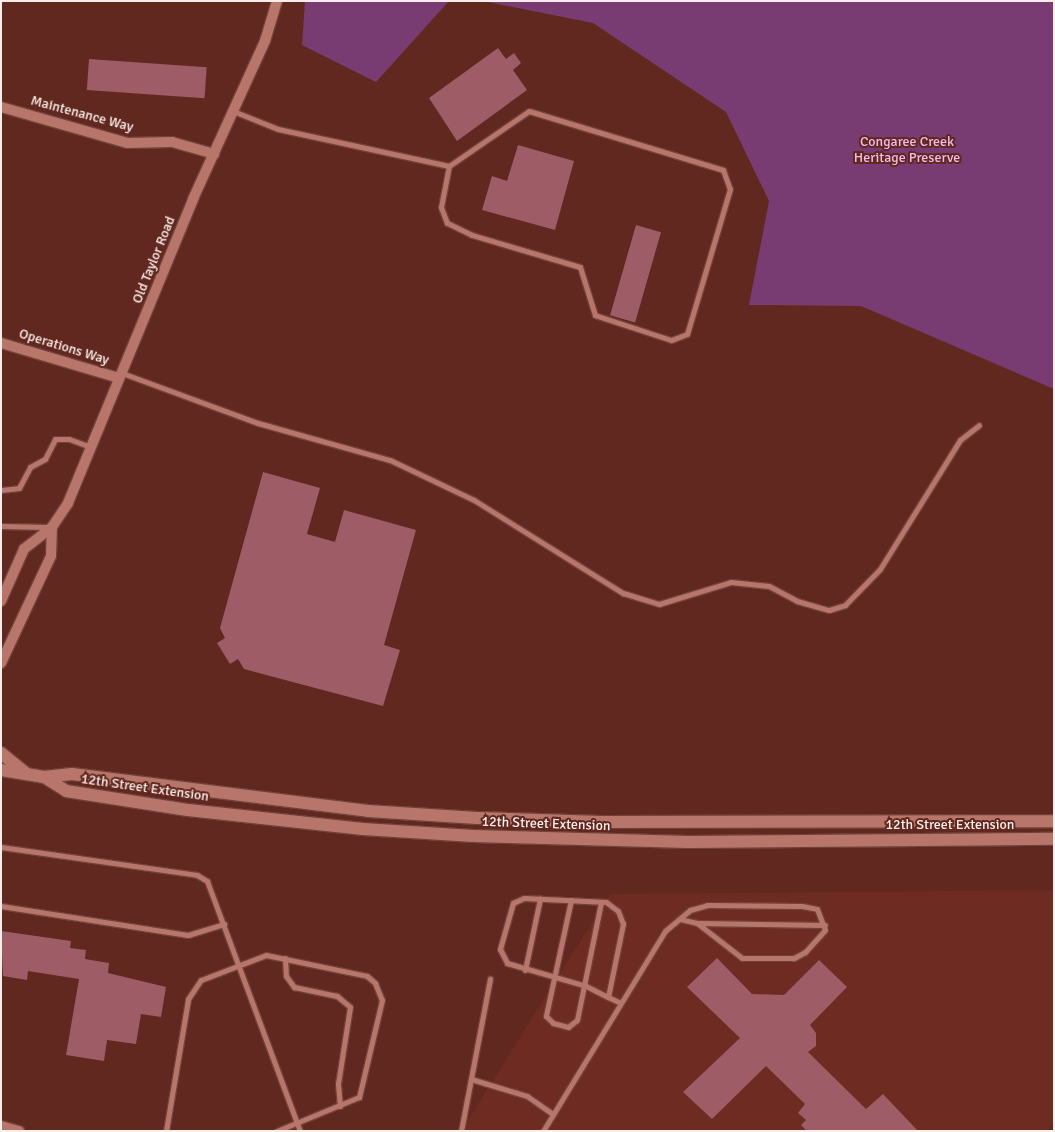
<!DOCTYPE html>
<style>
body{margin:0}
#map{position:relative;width:1055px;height:1132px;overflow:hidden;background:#61281f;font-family:Signika,sans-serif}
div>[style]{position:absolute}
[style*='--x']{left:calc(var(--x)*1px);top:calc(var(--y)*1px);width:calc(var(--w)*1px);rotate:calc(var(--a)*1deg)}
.built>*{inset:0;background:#6d2b21}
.green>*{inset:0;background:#783c72}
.building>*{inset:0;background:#9d5c66;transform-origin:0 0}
.roads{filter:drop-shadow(1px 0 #70423c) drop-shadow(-1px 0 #70423c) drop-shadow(0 1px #70423c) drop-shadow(0 -1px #70423c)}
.lane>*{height:5px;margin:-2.5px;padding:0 2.5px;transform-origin:2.5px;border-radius:2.5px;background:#b8766a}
.street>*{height:10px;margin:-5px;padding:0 5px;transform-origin:5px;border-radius:5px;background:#b8766a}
.secondary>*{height:12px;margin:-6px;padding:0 6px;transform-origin:6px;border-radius:6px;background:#b8766a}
span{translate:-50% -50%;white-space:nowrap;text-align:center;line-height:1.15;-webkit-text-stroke:4px #61281f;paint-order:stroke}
.street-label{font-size:14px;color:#fdeeeb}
.park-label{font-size:14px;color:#f6baee}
.frame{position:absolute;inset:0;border:2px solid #fdeeeb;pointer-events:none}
</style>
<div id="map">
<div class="built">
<div style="clip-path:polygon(1054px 890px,1054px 1120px,1048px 1131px,461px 1131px,610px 894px)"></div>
</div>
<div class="green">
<div style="clip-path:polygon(305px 1px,449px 1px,376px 82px,302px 45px)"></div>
<div style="clip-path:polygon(483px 1px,1054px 1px,1054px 389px,861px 306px,749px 305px,769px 201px,726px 112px,593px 23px)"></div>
</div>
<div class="building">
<div style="clip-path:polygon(498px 48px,506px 59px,514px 53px,521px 63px,513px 70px,527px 90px,457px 141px,429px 98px)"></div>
<div style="left:89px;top:59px;width:118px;height:31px;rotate:4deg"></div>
<div style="clip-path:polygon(518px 145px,574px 161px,555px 230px,482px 210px,492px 176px,507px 181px)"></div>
<div style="left:636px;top:225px;width:26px;height:94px;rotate:16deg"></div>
<div style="clip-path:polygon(263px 472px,320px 488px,307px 534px,335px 542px,344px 510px,416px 530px,384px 645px,400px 650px,383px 706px,244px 669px,238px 659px,230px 664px,217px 643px,225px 638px,220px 628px)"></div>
<div style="clip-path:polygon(1px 931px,71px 941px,70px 948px,86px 950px,85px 959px,109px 963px,108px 973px,166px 987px,161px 1017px,141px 1014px,136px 1044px,107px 1040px,104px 1061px,66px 1055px,79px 979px,28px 971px,27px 980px,3px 976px)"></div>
<div style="clip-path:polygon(717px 958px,752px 994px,784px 995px,819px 960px,847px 987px,810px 1025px,816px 1033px,816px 1046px,808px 1052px,866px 1109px,883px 1094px,918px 1131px,807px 1131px,801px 1125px,806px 1120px,798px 1113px,805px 1104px,766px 1066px,712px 1119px,683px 1092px,740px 1038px,687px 987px)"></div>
</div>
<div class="roads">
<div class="lane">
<div style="--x:233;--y:111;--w:48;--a:21.8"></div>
<div style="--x:278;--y:129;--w:175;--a:12.2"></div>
<div style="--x:449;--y:166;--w:97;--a:-34.5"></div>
<div style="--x:529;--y:111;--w:203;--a:16.9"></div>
<div style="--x:723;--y:170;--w:20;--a:70"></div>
<div style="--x:730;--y:189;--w:151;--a:106.5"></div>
<div style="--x:687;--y:334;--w:17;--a:159"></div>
<div style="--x:671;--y:340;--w:80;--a:-161.8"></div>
<div style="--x:595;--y:315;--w:50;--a:-107.4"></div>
<div style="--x:580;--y:267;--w:113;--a:-163.5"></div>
<div style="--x:472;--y:235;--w:28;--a:-154"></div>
<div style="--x:447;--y:223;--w:17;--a:-111"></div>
<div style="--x:441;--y:207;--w:42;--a:-79"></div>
<div style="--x:122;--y:373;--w:145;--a:20.2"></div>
<div style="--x:258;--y:423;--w:137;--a:15.7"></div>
<div style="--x:390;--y:460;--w:93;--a:25.5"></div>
<div style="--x:474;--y:500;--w:176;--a:32"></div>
<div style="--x:623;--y:593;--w:38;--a:17"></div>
<div style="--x:659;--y:604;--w:75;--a:-17"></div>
<div style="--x:731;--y:582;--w:38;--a:6"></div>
<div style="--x:769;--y:586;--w:32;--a:28"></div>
<div style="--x:797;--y:601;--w:33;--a:16"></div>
<div style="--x:829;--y:610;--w:17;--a:-17"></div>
<div style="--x:845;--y:605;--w:50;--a:-45.8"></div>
<div style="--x:880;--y:569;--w:152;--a:-58.2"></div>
<div style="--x:960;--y:440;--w:24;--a:-38"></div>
<div style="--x:1;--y:490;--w:18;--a:-6"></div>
<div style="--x:19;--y:488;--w:24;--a:-62"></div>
<div style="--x:30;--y:467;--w:17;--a:-28"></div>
<div style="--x:45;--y:459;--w:22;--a:-63"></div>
<div style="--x:55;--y:439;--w:14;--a:0"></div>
<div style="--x:69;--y:439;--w:23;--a:20"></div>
<div style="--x:1;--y:526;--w:48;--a:1.2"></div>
<div style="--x:1;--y:847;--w:198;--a:8.1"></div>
<div style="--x:197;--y:875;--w:12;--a:31"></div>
<div style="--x:207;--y:881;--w:267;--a:69.6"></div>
<div style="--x:571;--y:900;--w:119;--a:102.2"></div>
<div style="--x:546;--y:1016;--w:10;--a:45"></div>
<div style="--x:553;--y:1023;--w:16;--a:15"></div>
<div style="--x:568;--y:1027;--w:11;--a:-38"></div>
<div style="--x:577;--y:1020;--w:120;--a:-78.5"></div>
<div style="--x:1;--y:906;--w:189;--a:8.8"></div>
<div style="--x:188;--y:935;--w:38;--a:-17"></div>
<div style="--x:698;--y:923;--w:127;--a:0.9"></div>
<div style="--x:285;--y:958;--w:18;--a:87"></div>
<div style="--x:286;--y:976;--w:14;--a:54"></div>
<div style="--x:294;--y:987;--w:44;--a:11.8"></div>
<div style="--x:337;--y:996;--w:17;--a:40"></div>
<div style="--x:350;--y:1007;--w:78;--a:98.9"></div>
<div style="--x:338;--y:1084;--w:22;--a:85"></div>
<div style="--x:525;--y:970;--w:73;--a:-78.1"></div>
<div style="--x:608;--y:997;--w:75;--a:-78.4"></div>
<div style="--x:623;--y:924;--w:14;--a:-111"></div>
<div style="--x:618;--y:911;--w:15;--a:-143"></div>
<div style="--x:606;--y:902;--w:82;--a:-177.2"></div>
<div style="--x:524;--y:898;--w:12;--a:156"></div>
<div style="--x:513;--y:903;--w:48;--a:105.8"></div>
<div style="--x:500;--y:949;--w:16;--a:63"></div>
<div style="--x:507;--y:963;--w:82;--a:16.2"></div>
<div style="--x:586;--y:986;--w:25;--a:27"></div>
<div style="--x:608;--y:997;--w:14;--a:25"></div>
<div style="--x:471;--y:1079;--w:59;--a:16.9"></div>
<div style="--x:527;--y:1096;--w:32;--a:35"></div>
<div style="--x:166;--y:1131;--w:134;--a:-80.5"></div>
<div style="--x:188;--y:999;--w:23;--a:-56"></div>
<div style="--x:201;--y:980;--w:70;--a:-21"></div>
<div style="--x:266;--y:955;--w:103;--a:11.7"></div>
<div style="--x:367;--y:976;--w:11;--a:41"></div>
<div style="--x:375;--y:983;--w:18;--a:68"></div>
<div style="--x:382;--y:1000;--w:100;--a:103.3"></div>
<div style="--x:359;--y:1097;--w:89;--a:157.5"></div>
<div style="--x:461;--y:1131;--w:155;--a:-79.2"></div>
<div style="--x:543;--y:1131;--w:234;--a:-58.6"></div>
<div style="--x:665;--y:931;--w:33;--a:-40"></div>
<div style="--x:690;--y:910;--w:18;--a:-16"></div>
<div style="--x:707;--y:905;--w:95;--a:0.6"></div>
<div style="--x:802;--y:906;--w:15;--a:11"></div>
<div style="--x:817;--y:909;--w:22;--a:69"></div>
<div style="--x:825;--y:930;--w:30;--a:132"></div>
<div style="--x:805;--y:952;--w:13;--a:151"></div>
<div style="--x:794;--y:958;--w:52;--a:180"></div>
<div style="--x:742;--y:958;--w:57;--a:-142.1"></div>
<div style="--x:697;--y:923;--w:17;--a:-167"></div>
</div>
<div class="street">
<div style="--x:1;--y:107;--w:131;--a:15.9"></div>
<div style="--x:127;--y:143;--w:45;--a:-1.3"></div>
<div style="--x:172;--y:142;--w:44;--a:15.9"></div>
<div style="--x:1;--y:343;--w:123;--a:16.5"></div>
<div style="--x:52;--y:527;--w:29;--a:-56"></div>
<div style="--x:68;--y:503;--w:329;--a:-67.6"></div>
<div style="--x:193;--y:199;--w:174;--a:-65.5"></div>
<div style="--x:265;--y:41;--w:42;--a:-73.3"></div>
<div style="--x:1;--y:601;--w:57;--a:-66.1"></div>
<div style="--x:24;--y:549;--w:36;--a:-38"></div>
<div style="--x:52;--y:527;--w:29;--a:92"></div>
<div style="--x:51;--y:556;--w:118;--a:115"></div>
<div style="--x:1;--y:1126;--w:19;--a:16"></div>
</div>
<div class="secondary">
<div style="--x:1;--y:753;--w:32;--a:39"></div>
<div style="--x:1;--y:770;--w:44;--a:9.2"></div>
<div style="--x:44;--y:777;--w:28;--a:-6"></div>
<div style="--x:72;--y:774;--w:298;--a:7.1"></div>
<div style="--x:368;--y:811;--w:109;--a:3.7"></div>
<div style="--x:477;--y:818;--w:124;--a:1.8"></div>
<div style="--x:601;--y:822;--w:453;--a:-0.1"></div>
<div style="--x:44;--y:777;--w:26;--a:32"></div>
<div style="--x:66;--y:791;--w:123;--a:8.9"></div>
<div style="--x:188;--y:810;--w:176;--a:6.2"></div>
<div style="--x:363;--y:829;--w:110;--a:3.6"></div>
<div style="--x:473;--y:836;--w:215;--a:1.6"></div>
<div style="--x:688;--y:842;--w:366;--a:-0.5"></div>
</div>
</div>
<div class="street-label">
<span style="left:82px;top:114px;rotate:15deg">Maintenance Way</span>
<span style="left:154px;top:260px;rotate:-68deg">Old Taylor Road</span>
<span style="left:64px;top:347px;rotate:17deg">Operations Way</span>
<span style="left:145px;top:788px;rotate:8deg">12th Street Extension</span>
<span style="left:546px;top:824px;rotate:2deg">12th Street Extension</span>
<span style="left:950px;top:825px">12th Street Extension</span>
</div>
<div class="park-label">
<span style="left:907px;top:150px">Congaree Creek<br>Heritage Preserve</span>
</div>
<div class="frame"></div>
</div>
